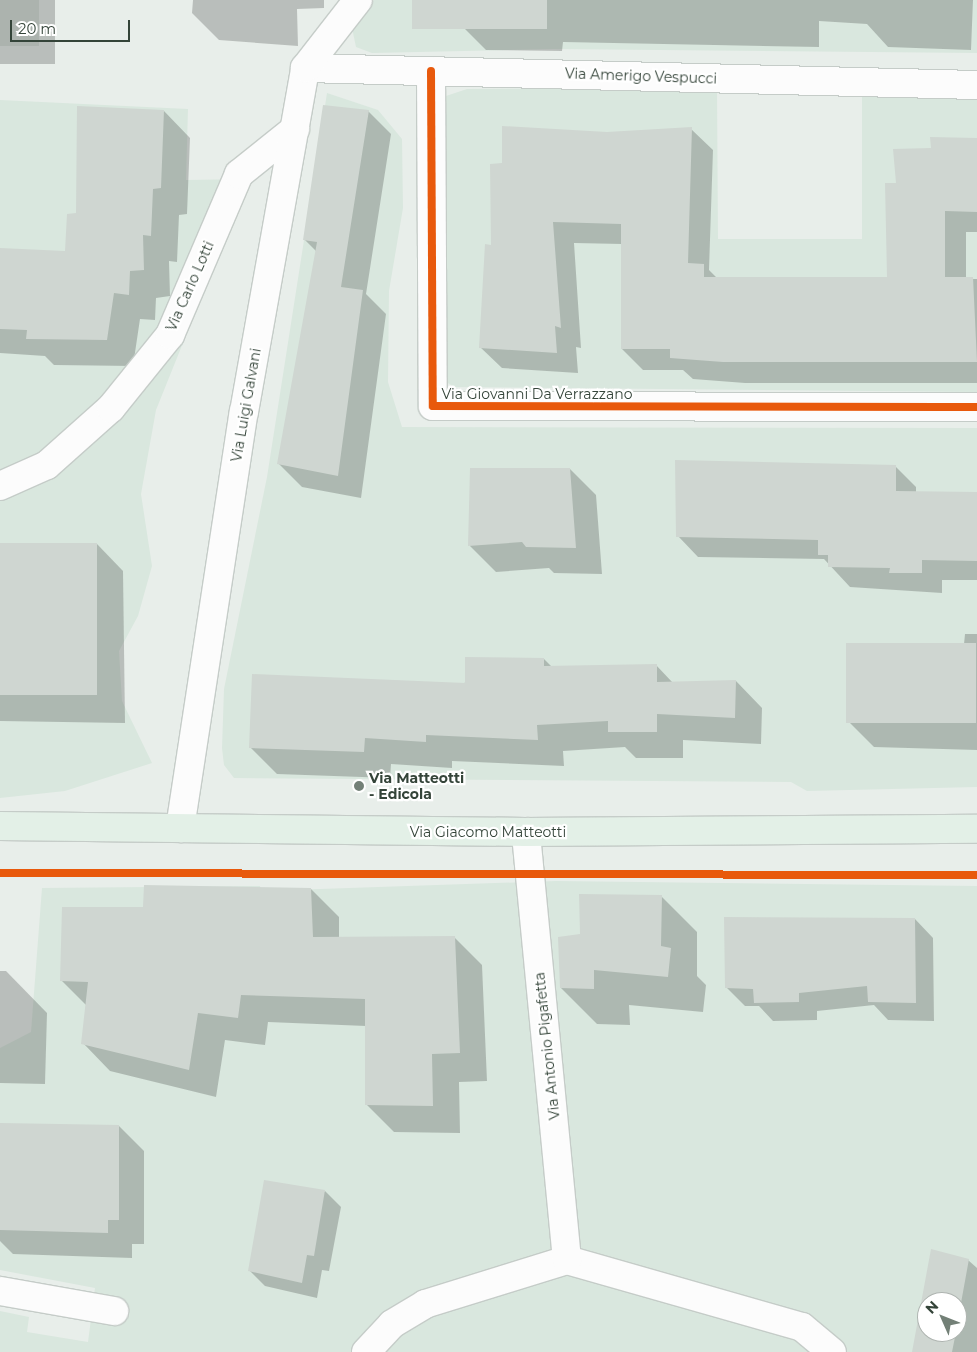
<!DOCTYPE html>
<style>
body{margin:0}
#map{position:relative;width:977px;height:1352px;overflow:hidden;background:#e8eeea;font-family:Montserrat,sans-serif}
div>[style]{position:absolute}
[style*='--x']{left:calc(var(--x)*1px);top:calc(var(--y)*1px);width:calc(var(--w)*1px);rotate:calc(var(--a)*1deg)}
.residential>*{inset:0;background:#d9e7de}
.industrial>*{inset:0;background:#d7e0da;transform-origin:0 0}
.shadow>*{inset:0;background:#0003;transform-origin:0 0}
.building>*{inset:0;background:#cfd6d1;transform-origin:0 0}
.roads{filter:drop-shadow(1px 0 #c5ccc8) drop-shadow(-1px 0 #c5ccc8) drop-shadow(0 1px #c5ccc8) drop-shadow(0 -1px #c5ccc8)}
.street>*{height:28px;margin:-14px;padding:0 14px;transform-origin:14px;border-radius:14px;background:#fcfcfc}
.primary>*{height:28px;margin:-14px;padding:0 14px;transform-origin:14px;border-radius:14px;background:#e3f0e7}
.cycleway>*{height:8px;margin:-4px;padding:0 4px;transform-origin:4px;border-radius:4px;background:#e8590c}
.dots>*{width:14px;height:14px;translate:-50% -50%;box-sizing:border-box;border:2px solid #fff;border-radius:50%}
span{translate:-50% -50%;white-space:nowrap;text-align:center;line-height:1.15;-webkit-text-stroke:4.5px #fff;paint-order:stroke}
.street-label{font-size:14px;color:#344439}
.poi-label{font-size:14px;color:#344439;font-weight:700}
.left{translate:0 -50%;text-align:left}
.north{position:absolute;left:917px;top:1292px;width:50px;height:50px;box-sizing:border-box;background:#fff;border:1px solid #aeb4b0;border-radius:50%;rotate:314deg;font-size:14px;font-weight:700;line-height:20px;text-align:center;color:#344439}
.north::after{content:'';display:block;margin:auto;width:18px;height:22px;background:#738077;clip-path:polygon(50% 0,100% 100%,50% 72%,0 100%)}
.scale{position:absolute;left:10px;top:20px;width:120px;height:22px;box-sizing:border-box;border:2px solid #344439;border-top:0;padding-left:6px;font-size:15px;line-height:18px;white-space:nowrap;color:#344439;-webkit-text-stroke:4px #fff;paint-order:stroke}
</style>
<div id="map">
<div class="residential">
<div style="clip-path:polygon(374px 0,977px 0,977px 53px,553px 49px,372px 53px,356px 47px,352px 28px)"></div>
<div style="clip-path:polygon(717px 88px,718px 239px,862px 239px,862px 96px,977px 92px,977px 392px,454px 387px,442px 379px,442px 109px,446px 96px,467px 89px)"></div>
<div style="clip-path:polygon(327px 93px,378px 110px,402px 139px,403px 208px,389px 291px,388px 382px,402px 427px,977px 428px,977px 787px,807px 791px,791px 782px,234px 778px,224px 765px,222px 748px,224px 689px,267px 477px)"></div>
<div style="clip-path:polygon(0 100px,188px 109px,186px 180px,249px 179px,156px 410px,141px 494px,152px 566px,138px 616px,119px 651px,122px 701px,152px 763px,65px 791px,0 798px)"></div>
<div style="clip-path:polygon(evenodd,556px 881px,977px 886px,977px 1352px,0 1352px,0 1311px,29px 1317px,27px 1332px,88px 1342px,95px 1288px,0 1270px,0 1048px,31px 1032px,42px 888px,260px 886px,261px 891px,556px 881px,927px 1302px,957px 1302px,957px 1332px,927px 1332px,927px 1302px)"></div>
</div>
<div class="industrial">
<div style="left:0;top:0;width:39px;height:46px"></div>
</div>
<div class="shadow">
<div style="left:0;top:0;width:55px;height:64px"></div>
<div style="clip-path:polygon(193px 0,324px 0,324px 8px,297px 9px,298px 46px,219px 40px,192px 13px)"></div>
<div style="clip-path:polygon(465px 0,973px 0,971px 50px,888px 47px,867px 24px,819px 21px,819px 47px,563px 42px,562px 51px,486px 50px,465px 29px)"></div>
<div style="clip-path:polygon(164px 111px,190px 138px,187px 214px,179px 215px,177px 262px,169px 261px,170px 296px,156px 298px,155px 320px,140px 319px,133px 366px,54px 365px,45px 356px,0 353px,0 249px,66px 252px,77px 214px)"></div>
<div style="clip-path:polygon(368px 111px,391px 134px,366px 294px,386px 314px,361px 498px,302px 487px,279px 464px,317px 252px,305px 240px)"></div>
<div style="clip-path:polygon(691px 129px,713px 150px,709px 270px,718px 279px,889px 278px,897px 185px,932px 149px,977px 139px,977px 232px,966px 232px,966px 279px,977px 279px,977px 383px,745px 383px,693px 379px,683px 370px,643px 370px,622px 349px,622px 244px,574px 243px,581px 348px,576px 347px,578px 373px,502px 368px,480px 347px,503px 165px,607px 133px)"></div>
<div style="clip-path:polygon(895px 466px,916px 487px,916px 493px,977px 493px,977px 580px,942px 580px,942px 593px,850px 587px,824px 559px,698px 557px,678px 536px)"></div>
<div style="clip-path:polygon(472px 469px,570px 469px,596px 495px,602px 574px,554px 573px,549px 568px,496px 572px,470px 546px)"></div>
<div style="clip-path:polygon(97px 544px,123px 571px,125px 723px,0 721px,0 545px)"></div>
<div style="clip-path:polygon(965px 634px,977px 634px,977px 750px,874px 747px,850px 723px,964px 644px)"></div>
<div style="clip-path:polygon(544px 659px,552px 667px,656px 665px,673px 683px,736px 681px,762px 708px,761px 744px,683px 740px,683px 758px,636px 758px,625px 747px,563px 751px,564px 766px,452px 761px,452px 768px,391px 764px,390px 778px,277px 774px,250px 747px)"></div>
<div style="clip-path:polygon(311px 889px,339px 917px,339px 938px,454px 937px,482px 965px,487px 1081px,459px 1082px,460px 1133px,394px 1132px,367px 1105px,366px 1026px,268px 1022px,265px 1045px,225px 1040px,216px 1097px,110px 1071px,83px 1043px,86px 1005px,61px 980px,145px 908px)"></div>
<div style="clip-path:polygon(661px 896px,697px 932px,697px 976px,706px 985px,703px 1012px,629px 1005px,630px 1025px,597px 1024px,561px 988px,582px 936px)"></div>
<div style="clip-path:polygon(915px 919px,933px 938px,934px 1021px,888px 1020px,874px 1005px,817px 1011px,817px 1020px,773px 1021px,759px 1006px,745px 1006px,726px 987px)"></div>
<div style="clip-path:polygon(0 971px,6px 971px,47px 1013px,45px 1084px,0 1083px)"></div>
<div style="clip-path:polygon(0 1124px,119px 1126px,144px 1151px,144px 1244px,132px 1244px,132px 1258px,13px 1254px,0 1241px)"></div>
<div style="clip-path:polygon(325px 1191px,341px 1207px,329px 1271px,322px 1270px,317px 1298px,265px 1286px,249px 1270px)"></div>
<div style="clip-path:polygon(evenodd,932px 1251px,968px 1260px,977px 1268px,977px 1352px,913px 1352px,932px 1251px,927px 1302px,957px 1302px,957px 1332px,927px 1332px,927px 1302px)"></div>
</div>
<div class="building">
<div style="left:412px;top:0;width:135px;height:29px"></div>
<div style="clip-path:polygon(323px 105px,369px 110px,341px 287px,363px 290px,338px 476px,277px 464px,317px 242px,303px 240px)"></div>
<div style="clip-path:polygon(77px 106px,164px 110px,161px 188px,153px 189px,151px 236px,143px 235px,144px 270px,130px 271px,129px 295px,114px 293px,107px 340px,26px 339px,27px 330px,0 329px,0 248px,65px 251px,67px 214px,76px 213px)"></div>
<div style="clip-path:polygon(502px 126px,607px 132px,692px 127px,688px 263px,704px 264px,704px 277px,887px 277px,885px 183px,896px 183px,893px 149px,931px 148px,930px 137px,977px 138px,977px 212px,945px 211px,945px 277px,973px 277px,977px 362px,723px 362px,670px 358px,670px 349px,621px 349px,621px 224px,553px 222px,561px 328px,555px 326px,557px 353px,479px 348px,485px 244px,491px 245px,490px 164px,502px 163px)"></div>
<div style="clip-path:polygon(675px 460px,896px 465px,896px 491px,977px 492px,977px 561px,922px 560px,922px 573px,889px 573px,890px 568px,828px 567px,828px 555px,818px 555px,818px 540px,676px 537px)"></div>
<div style="clip-path:polygon(470px 468px,570px 468px,576px 548px,526px 547px,522px 542px,468px 546px)"></div>
<div style="left:0;top:543px;width:97px;height:152px"></div>
<div style="left:846px;top:643px;width:130px;height:80px"></div>
<div style="clip-path:polygon(465px 657px,544px 658px,544px 666px,657px 664px,657px 682px,736px 680px,735px 718px,657px 714px,657px 732px,608px 732px,608px 721px,537px 725px,538px 740px,426px 735px,426px 742px,365px 738px,364px 752px,249px 748px,252px 674px,465px 683px)"></div>
<div style="clip-path:polygon(144px 885px,311px 888px,313px 937px,455px 936px,460px 1053px,432px 1054px,433px 1106px,365px 1105px,365px 999px,241px 995px,238px 1018px,198px 1013px,189px 1070px,81px 1044px,88px 982px,60px 981px,62px 907px,143px 907px)"></div>
<div style="clip-path:polygon(579px 894px,662px 895px,661px 946px,671px 948px,668px 977px,594px 970px,594px 989px,560px 988px,558px 937px,580px 934px)"></div>
<div style="clip-path:polygon(724px 917px,915px 918px,916px 1003px,868px 1002px,867px 986px,799px 993px,799px 1002px,754px 1003px,753px 989px,725px 988px)"></div>
<div style="clip-path:polygon(0 1123px,119px 1125px,119px 1220px,108px 1220px,108px 1233px,0 1230px)"></div>
<div style="clip-path:polygon(264px 1180px,325px 1190px,314px 1256px,307px 1255px,302px 1283px,248px 1271px)"></div>
<div style="clip-path:polygon(931px 1249px,969px 1259px,957px 1325px,957px 1302px,927px 1302px,927px 1332px,956px 1332px,952px 1352px,912px 1352px)"></div>
</div>
<div class="roads">
<div class="street">
<div style="--x:305;--y:68;--w:672;--a:1.45"></div>
<div style="--x:431;--y:71;--w:335;--a:89.7"></div>
<div style="--x:433;--y:406;--w:544;--a:0.11"></div>
<div style="--x:0;--y:486;--w:51;--a:-24.1"></div>
<div style="--x:47;--y:465;--w:86;--a:-41.7"></div>
<div style="--x:111;--y:408;--w:94;--a:-51.1"></div>
<div style="--x:170;--y:335;--w:175;--a:-66.8"></div>
<div style="--x:239;--y:174;--w:72;--a:-38.8"></div>
<div style="--x:180;--y:828;--w:421;--a:-81.3"></div>
<div style="--x:244;--y:412;--w:349;--a:-79.9"></div>
<div style="--x:305;--y:68;--w:86;--a:-52.1"></div>
<div style="--x:567;--y:1260;--w:244;--a:15.9"></div>
<div style="--x:802;--y:1327;--w:39;--a:40"></div>
<div style="--x:0;--y:1291;--w:116;--a:10"></div>
<div style="--x:366;--y:1352;--w:38;--a:-47"></div>
<div style="--x:392;--y:1324;--w:39;--a:-31"></div>
<div style="--x:425;--y:1304;--w:149;--a:-17.2"></div>
<div style="--x:567;--y:1260;--w:430;--a:-95.5"></div>
</div>
<div class="primary">
<div style="--x:0;--y:826;--w:526;--a:0.65"></div>
<div style="--x:526;--y:832;--w:451;--a:-0.4"></div>
</div>
</div>
<div class="cycleway">
<div style="--x:431;--y:71;--w:335;--a:89.7"></div>
<div style="--x:433;--y:406;--w:544;--a:0.11"></div>
<div style="--x:0;--y:873;--w:977;--a:0.12"></div>
</div>
<div class="dots">
<div style="left:359px;top:786px;background:#738077"></div>
</div>
<div class="street-label">
<span style="left:641px;top:76px;rotate:2deg">Via Amerigo Vespucci</span>
<span style="left:190px;top:286px;rotate:-66deg">Via Carlo Lotti</span>
<span style="left:537px;top:394px">Via Giovanni Da Verrazzano</span>
<span style="left:246px;top:405px;rotate:-80deg">Via Luigi Galvani</span>
<span style="left:488px;top:832px">Via Giacomo Matteotti</span>
<span style="left:547px;top:1046px;rotate:-96deg">Via Antonio Pigafetta</span>
</div>
<div class="poi-label">
<span class="left" style="left:369px;top:786px">Via Matteotti<br>- Edicola</span>
</div>
<div class="north">N</div>
<div class="scale">20 m</div>
</div>
